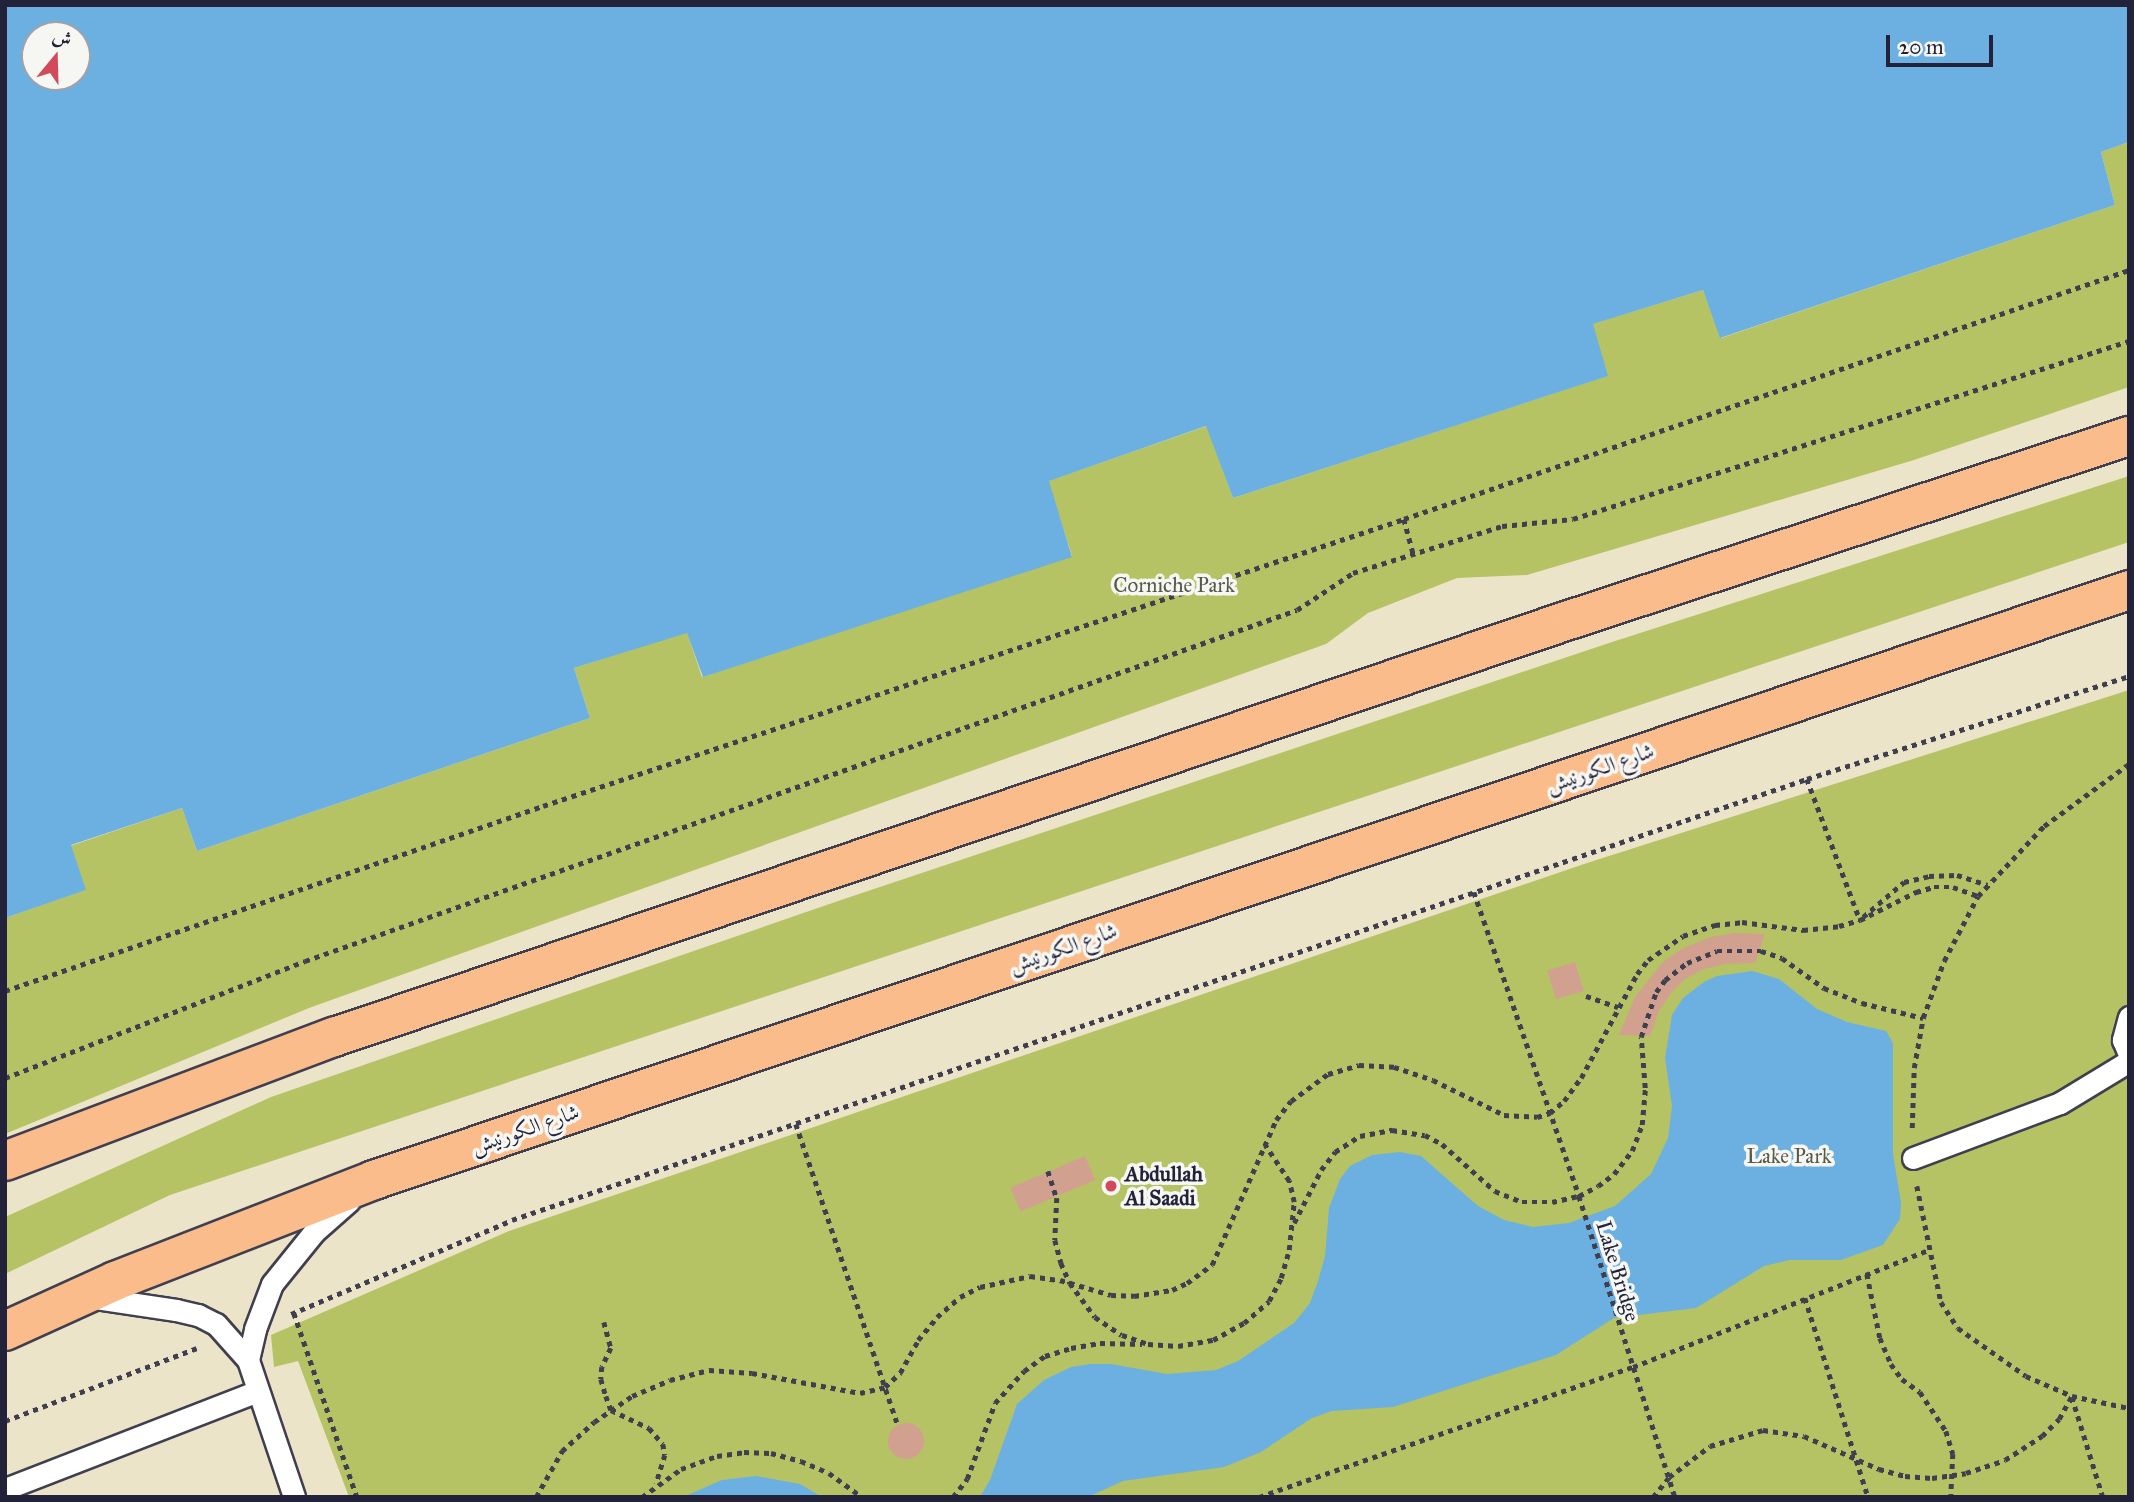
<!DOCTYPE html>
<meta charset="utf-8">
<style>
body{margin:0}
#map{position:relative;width:2134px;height:1502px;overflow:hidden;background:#ece4c8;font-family:"IM FELL Great Primer",Amiri,serif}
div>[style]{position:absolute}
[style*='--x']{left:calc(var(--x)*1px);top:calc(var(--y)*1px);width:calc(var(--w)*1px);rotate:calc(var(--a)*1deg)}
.green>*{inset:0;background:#b6c364}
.water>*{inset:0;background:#6cb0e1}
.building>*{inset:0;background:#d1a08f;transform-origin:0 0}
.round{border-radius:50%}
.path>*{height:4.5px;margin-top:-2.25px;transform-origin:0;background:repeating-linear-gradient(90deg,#403f50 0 5px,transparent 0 10px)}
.roads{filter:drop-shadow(2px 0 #403f50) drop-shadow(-2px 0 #403f50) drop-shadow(0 2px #403f50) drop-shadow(0 -2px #403f50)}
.lane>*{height:21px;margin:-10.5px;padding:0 10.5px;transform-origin:10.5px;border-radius:10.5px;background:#fff}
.highway>*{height:38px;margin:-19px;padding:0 19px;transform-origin:19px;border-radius:19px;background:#fabc8b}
.dots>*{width:19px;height:19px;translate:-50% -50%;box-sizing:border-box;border:4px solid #f6f6f2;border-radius:50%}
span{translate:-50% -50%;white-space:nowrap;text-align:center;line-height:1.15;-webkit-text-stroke:7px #f6f6f2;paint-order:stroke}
.park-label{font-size:21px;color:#565a49}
.street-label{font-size:21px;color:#22223b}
.poi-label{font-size:21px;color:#22223b;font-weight:700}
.left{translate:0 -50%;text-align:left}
.frame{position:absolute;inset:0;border:7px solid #22223b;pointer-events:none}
.north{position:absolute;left:21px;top:21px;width:70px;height:70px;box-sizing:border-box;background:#f6f6f2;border:2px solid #a1a1a9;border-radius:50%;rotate:19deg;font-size:19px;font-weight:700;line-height:28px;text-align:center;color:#22223b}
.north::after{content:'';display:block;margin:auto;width:24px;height:32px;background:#d1495b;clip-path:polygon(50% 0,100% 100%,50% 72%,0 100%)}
.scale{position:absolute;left:1886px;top:35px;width:107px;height:32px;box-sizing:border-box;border:4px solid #22223b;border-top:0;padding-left:9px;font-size:21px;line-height:24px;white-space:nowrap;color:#22223b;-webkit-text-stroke:5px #f6f6f2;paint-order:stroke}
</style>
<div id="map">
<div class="green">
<div style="clip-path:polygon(2129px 142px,2129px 387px,1914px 460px,1527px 575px,1457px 578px,1368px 613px,1326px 644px,309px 1008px,5px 1134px,5px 918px,85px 890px,70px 846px,182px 808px,197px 851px,590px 718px,574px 668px,687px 632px,702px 677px,1072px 556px,1048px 481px,1207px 426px,1233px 498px,1607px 376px,1592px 324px,1703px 290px,1721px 338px,2115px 205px,2101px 152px)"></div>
<div style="clip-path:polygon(2129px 476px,2129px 542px,170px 1195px,5px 1274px,5px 1217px,271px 1097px,844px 899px,1609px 643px)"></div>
<div style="clip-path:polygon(2129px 690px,2129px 1497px,349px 1497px,298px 1361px,274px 1367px,271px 1335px,509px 1231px,1587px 863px)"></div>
</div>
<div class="water">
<div style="clip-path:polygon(evenodd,5px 5px,2129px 5px,2129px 142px,2101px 152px,2115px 205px,1720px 338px,1703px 290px,1593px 324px,1608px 376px,1233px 498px,1206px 426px,1049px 481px,1072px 557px,703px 677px,687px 633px,574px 668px,590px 718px,197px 851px,182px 808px,71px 845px,86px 890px,5px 918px,5px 5px,35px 35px,77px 35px,77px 77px,35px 77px,35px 35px)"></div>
<div style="clip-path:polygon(1752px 971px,1779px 979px,1817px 1009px,1847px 1022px,1886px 1031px,1893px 1043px,1893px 1154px,1901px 1203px,1900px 1219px,1883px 1245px,1841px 1260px,1790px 1260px,1764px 1266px,1696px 1308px,1614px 1318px,1556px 1355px,1393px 1407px,1332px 1411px,1312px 1418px,1261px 1452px,1224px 1467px,1123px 1481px,1088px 1497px,980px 1497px,990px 1480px,1017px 1404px,1044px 1380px,1071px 1367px,1090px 1364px,1111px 1364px,1167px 1374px,1216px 1370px,1238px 1361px,1294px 1323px,1310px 1303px,1318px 1281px,1325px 1256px,1329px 1208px,1340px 1179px,1350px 1166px,1372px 1155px,1400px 1152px,1421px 1156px,1478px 1206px,1504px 1220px,1533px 1227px,1569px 1223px,1615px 1206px,1651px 1174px,1668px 1138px,1672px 1106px,1665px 1058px,1672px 1015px,1683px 998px,1704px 982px,1717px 976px)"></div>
<div style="clip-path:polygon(756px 1476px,800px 1484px,822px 1497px,683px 1497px,722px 1480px)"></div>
</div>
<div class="building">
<div style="clip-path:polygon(1735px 933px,1765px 934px,1755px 963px,1725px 964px,1704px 969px,1685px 979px,1672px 992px,1659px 1011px,1650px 1036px,1619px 1035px,1635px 997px,1663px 962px,1683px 948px,1711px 937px)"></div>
<div style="left:1575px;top:962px;width:30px;height:29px;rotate:73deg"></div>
<div style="left:1085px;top:1156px;width:26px;height:81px;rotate:67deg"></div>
<div class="round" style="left:888px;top:1423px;width:36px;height:36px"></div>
</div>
<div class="path">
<div style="--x:1404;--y:519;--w:35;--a:75"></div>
<div style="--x:1807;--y:779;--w:151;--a:69.4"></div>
<div style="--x:1474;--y:892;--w:322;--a:70.9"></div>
<div style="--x:1579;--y:1196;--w:316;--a:72.3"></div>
<div style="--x:1863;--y:917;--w:54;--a:-40.5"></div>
<div style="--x:1904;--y:882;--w:26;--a:-13"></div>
<div style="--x:1929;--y:876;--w:28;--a:-2"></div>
<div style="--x:1957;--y:875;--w:32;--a:18"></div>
<div style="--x:5;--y:991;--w:569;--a:-18.98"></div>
<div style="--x:543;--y:806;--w:908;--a:-18.43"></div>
<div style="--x:1404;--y:519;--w:767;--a:-18.95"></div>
<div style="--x:1586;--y:996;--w:34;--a:19"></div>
<div style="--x:5;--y:1078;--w:322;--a:-21.3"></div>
<div style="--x:305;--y:961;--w:1052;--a:-19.49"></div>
<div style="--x:1297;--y:610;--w:67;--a:-33.5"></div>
<div style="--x:1353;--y:573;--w:156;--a:-17.5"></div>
<div style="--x:1502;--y:526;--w:71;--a:-5.6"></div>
<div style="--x:1573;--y:519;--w:584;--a:-17.75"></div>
<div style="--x:796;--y:1124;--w:318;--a:71.3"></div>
<div style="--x:1912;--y:1128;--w:60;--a:-88.1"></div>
<div style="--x:1914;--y:1068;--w:51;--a:-79.8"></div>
<div style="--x:1923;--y:1018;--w:61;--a:-69.8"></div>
<div style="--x:1944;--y:961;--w:73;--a:-62.4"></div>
<div style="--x:1978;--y:896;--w:96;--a:-46.7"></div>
<div style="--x:2044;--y:826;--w:105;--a:-36.1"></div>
<div style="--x:1048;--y:1171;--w:28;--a:72"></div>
<div style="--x:1057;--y:1198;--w:42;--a:92.7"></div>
<div style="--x:1055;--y:1240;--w:24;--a:75"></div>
<div style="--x:1061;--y:1263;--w:22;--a:66"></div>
<div style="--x:1070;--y:1283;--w:42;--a:53.7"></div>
<div style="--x:1095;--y:1317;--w:32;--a:34"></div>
<div style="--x:1122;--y:1335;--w:28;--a:19"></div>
<div style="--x:1148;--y:1344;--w:30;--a:4"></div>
<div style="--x:1178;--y:1346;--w:36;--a:-10"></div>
<div style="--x:1213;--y:1340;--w:35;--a:-29"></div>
<div style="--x:1244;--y:1323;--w:33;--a:-41"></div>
<div style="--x:1269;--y:1301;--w:26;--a:-62"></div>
<div style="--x:1281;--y:1278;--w:29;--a:-74"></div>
<div style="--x:1289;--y:1250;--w:48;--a:-84.1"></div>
<div style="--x:1294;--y:1202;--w:22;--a:-103"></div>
<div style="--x:1289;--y:1181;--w:43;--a:-123.7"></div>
<div style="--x:1917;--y:1186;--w:118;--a:78.3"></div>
<div style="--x:1941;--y:1302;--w:31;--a:57"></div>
<div style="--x:1958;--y:1328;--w:83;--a:35.2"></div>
<div style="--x:2026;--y:1376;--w:50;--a:23.5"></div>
<div style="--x:2072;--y:1396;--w:58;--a:11.9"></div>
<div style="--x:1294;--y:1223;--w:59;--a:-63"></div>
<div style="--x:1321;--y:1170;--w:23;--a:-52"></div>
<div style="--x:1335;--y:1152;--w:30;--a:-33"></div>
<div style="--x:1360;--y:1136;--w:33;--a:-11"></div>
<div style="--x:1392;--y:1130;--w:33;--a:9"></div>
<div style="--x:1425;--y:1135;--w:19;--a:28"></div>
<div style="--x:1442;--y:1144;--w:71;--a:41.6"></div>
<div style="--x:1495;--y:1191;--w:29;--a:22"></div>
<div style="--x:1522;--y:1202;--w:30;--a:0"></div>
<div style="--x:1552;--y:1202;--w:28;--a:-13"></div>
<div style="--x:1579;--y:1196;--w:21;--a:-28"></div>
<div style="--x:1598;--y:1186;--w:20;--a:-37"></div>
<div style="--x:1614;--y:1174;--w:29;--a:-52"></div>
<div style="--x:1632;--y:1151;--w:28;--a:-69"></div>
<div style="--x:1642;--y:1125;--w:37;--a:-85"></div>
<div style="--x:1645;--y:1088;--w:51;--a:-94.5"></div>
<div style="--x:1641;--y:1037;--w:47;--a:-71.6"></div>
<div style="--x:1656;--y:992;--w:15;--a:-53"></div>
<div style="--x:1665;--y:980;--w:28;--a:-38"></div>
<div style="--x:1687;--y:963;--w:32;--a:-22"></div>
<div style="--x:1717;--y:951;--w:44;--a:0"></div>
<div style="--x:1761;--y:951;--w:22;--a:18"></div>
<div style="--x:1782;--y:958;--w:52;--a:35.5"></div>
<div style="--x:1824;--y:988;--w:41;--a:21.5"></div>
<div style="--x:1862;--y:1003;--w:63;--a:13.8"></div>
<div style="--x:1867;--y:1274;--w:65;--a:78.5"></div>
<div style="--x:1880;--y:1338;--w:28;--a:67"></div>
<div style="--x:1891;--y:1364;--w:19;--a:54"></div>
<div style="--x:1902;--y:1379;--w:22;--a:36"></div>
<div style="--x:1920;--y:1392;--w:47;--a:56.3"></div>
<div style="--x:1946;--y:1431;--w:24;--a:73"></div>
<div style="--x:1953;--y:1454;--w:43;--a:92.7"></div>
<div style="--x:1805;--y:1298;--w:209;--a:72.4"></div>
<div style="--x:294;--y:1313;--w:194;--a:71.1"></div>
<div style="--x:291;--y:1314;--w:240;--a:-23"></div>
<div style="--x:512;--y:1220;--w:1368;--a:-18.81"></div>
<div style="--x:1807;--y:779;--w:338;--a:-17.7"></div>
<div style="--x:604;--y:1322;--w:27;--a:75"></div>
<div style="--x:611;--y:1348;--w:21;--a:115"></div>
<div style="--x:602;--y:1367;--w:12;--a:95"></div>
<div style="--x:601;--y:1379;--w:18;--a:74"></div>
<div style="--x:606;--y:1396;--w:15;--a:70"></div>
<div style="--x:611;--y:1410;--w:42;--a:25.3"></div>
<div style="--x:649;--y:1428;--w:21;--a:49"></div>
<div style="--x:663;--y:1444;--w:11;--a:80"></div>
<div style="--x:665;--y:1455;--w:30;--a:107"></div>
<div style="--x:2072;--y:1397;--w:105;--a:72.8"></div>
<div style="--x:5;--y:1421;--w:205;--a:-20.8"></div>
<div style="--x:536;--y:1497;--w:53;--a:-60.5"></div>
<div style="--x:562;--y:1451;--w:43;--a:-42.2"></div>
<div style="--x:594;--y:1422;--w:46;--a:-34.4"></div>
<div style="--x:632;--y:1396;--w:41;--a:-22.8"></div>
<div style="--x:670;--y:1380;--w:40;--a:-14.4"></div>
<div style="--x:709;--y:1370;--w:43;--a:4"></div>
<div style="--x:752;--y:1373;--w:110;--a:10.5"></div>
<div style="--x:860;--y:1393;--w:26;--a:-13"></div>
<div style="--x:885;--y:1387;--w:21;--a:-43"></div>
<div style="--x:900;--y:1373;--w:38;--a:-61"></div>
<div style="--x:918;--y:1340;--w:30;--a:-50"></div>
<div style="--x:937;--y:1317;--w:30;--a:-41"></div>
<div style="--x:960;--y:1297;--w:22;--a:-27"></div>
<div style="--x:980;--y:1287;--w:51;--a:-12.4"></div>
<div style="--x:1030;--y:1276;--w:30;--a:8"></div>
<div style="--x:1060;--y:1280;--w:53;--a:16.4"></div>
<div style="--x:1111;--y:1295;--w:23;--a:2"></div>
<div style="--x:1134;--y:1296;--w:38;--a:-9"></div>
<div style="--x:1172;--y:1290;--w:17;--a:-25"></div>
<div style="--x:1187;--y:1283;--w:31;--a:-36"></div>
<div style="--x:1212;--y:1265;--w:158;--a:-66.2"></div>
<div style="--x:1276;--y:1120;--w:24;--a:-52"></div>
<div style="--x:1291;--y:1101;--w:46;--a:-36.1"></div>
<div style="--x:1328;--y:1074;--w:32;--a:-16"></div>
<div style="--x:1359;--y:1065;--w:35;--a:3"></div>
<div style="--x:1394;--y:1067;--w:41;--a:18.4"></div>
<div style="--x:1433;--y:1080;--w:79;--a:26.2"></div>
<div style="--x:1504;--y:1115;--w:33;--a:3"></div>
<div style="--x:1537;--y:1117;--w:14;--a:-17"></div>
<div style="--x:1550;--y:1113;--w:18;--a:-41"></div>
<div style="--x:1564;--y:1101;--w:29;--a:-54"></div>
<div style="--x:1581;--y:1078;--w:118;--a:-61.7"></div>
<div style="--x:1637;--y:974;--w:18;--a:-52"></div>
<div style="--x:1648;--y:960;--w:42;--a:-34.4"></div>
<div style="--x:1683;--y:936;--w:34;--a:-19"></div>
<div style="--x:1715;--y:925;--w:27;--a:-6"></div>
<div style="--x:1742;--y:922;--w:62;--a:7.5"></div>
<div style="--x:1803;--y:930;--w:36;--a:-6"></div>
<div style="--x:1839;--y:926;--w:22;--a:-16"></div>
<div style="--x:1860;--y:920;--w:63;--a:-26.6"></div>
<div style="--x:1916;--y:892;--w:19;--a:-16"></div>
<div style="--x:1934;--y:887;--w:19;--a:0"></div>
<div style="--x:1953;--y:887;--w:27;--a:20"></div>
<div style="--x:642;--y:1497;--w:48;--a:-35.7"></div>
<div style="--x:681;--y:1469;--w:38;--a:-20"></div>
<div style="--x:717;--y:1456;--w:27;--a:-8"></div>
<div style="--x:744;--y:1452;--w:27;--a:2"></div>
<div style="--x:771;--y:1453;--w:31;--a:15"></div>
<div style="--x:801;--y:1461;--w:30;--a:23"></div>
<div style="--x:829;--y:1473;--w:41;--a:36"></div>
<div style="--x:953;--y:1497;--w:23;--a:-52"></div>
<div style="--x:967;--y:1479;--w:81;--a:-69.8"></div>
<div style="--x:995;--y:1403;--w:43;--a:-47.8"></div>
<div style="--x:1024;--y:1371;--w:26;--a:-36"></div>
<div style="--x:1045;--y:1356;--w:27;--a:-17"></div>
<div style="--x:1071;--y:1348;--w:29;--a:-10"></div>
<div style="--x:1100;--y:1343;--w:42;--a:1.4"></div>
<div style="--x:1259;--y:1497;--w:396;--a:-19.2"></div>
<div style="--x:1633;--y:1367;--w:317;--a:-21.6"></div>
<div style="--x:1653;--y:1497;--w:26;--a:-51"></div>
<div style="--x:1669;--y:1477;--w:51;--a:-37.1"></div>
<div style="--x:1710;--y:1446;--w:55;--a:-16.8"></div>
<div style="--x:1763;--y:1430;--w:41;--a:8.3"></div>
<div style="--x:1804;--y:1436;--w:82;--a:23.7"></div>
<div style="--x:1879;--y:1469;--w:27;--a:15"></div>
<div style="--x:1905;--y:1476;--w:27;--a:4"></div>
<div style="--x:1932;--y:1478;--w:34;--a:-8"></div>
<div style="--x:1966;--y:1473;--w:41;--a:-18.4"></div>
<div style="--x:2005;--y:1460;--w:44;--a:-33"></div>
<div style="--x:2042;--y:1436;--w:24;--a:-45"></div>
<div style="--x:2059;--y:1419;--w:26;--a:-61"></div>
</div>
<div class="roads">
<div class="lane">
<div style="--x:2129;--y:1017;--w:24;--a:105"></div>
<div style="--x:2123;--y:1040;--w:15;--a:67"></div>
<div style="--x:1913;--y:1158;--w:157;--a:-20.5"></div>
<div style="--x:2060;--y:1103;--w:81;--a:-31.3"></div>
<div style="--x:89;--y:1297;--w:88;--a:8.5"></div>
<div style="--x:176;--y:1310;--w:23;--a:13"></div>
<div style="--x:198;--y:1315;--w:20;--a:27"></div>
<div style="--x:216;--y:1324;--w:48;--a:48.4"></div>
<div style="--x:248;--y:1360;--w:145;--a:71.4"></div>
<div style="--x:248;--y:1360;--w:32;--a:-77"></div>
<div style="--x:255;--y:1329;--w:48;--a:-69.3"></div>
<div style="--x:272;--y:1284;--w:67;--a:-51.1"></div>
<div style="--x:314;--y:1232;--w:47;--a:-41.5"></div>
<div style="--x:5;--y:1489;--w:271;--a:-21.2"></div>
</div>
<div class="highway">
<div style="--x:5;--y:1161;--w:352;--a:-20.7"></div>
<div style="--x:334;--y:1037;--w:1307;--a:-18.66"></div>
<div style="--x:1572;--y:619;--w:586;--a:-18.19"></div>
<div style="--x:5;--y:1331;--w:121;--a:-24.4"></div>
<div style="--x:115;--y:1281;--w:278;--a:-21.3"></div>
<div style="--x:374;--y:1180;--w:1852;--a:-18.58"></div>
</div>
</div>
<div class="dots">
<div style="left:1111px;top:1186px;background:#d1495b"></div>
</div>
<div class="park-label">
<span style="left:1174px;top:585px">Corniche Park</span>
<span style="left:1789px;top:1156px">Lake Park</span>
</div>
<div class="street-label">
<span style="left:1600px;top:768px;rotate:-19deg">شارع الكورنيش</span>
<span style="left:1063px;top:948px;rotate:-19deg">شارع الكورنيش</span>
<span style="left:525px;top:1129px;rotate:-19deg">شارع الكورنيش</span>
<span style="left:1618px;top:1271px;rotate:73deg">Lake Bridge</span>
</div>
<div class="poi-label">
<span class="left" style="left:1125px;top:1186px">Abdullah<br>Al Saadi</span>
</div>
<div class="frame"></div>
<div class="north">ش</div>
<div class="scale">20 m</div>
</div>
